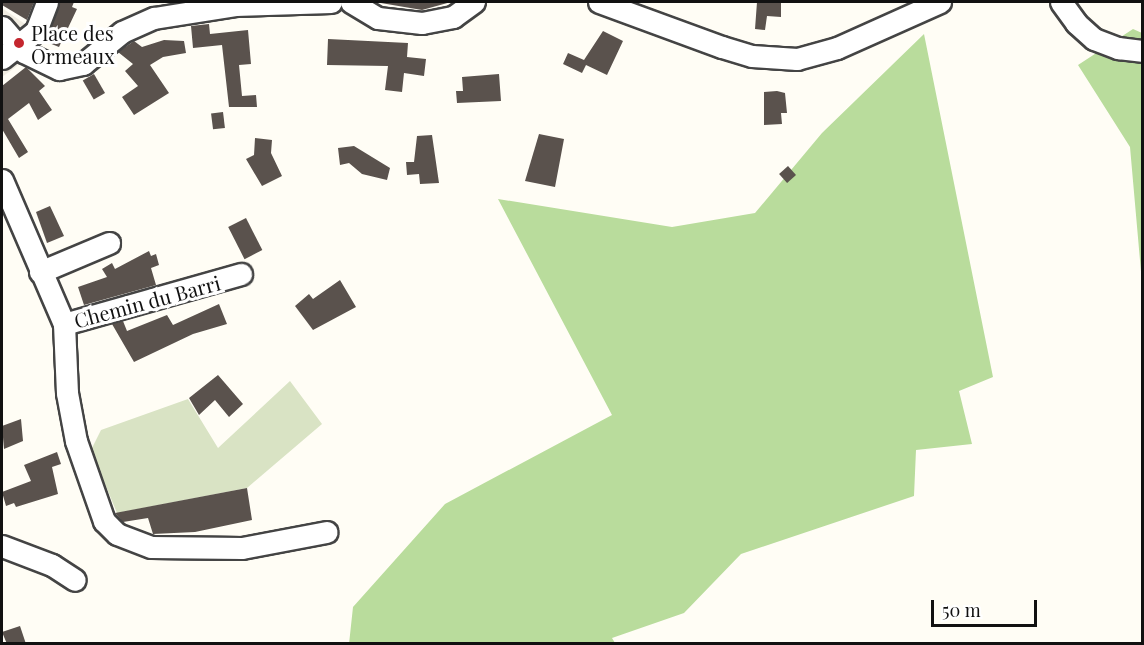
<!DOCTYPE html>
<style>
body{margin:0}
#map{position:relative;width:1144px;height:645px;overflow:hidden;background:#fffdf5;font-family:"Playfair Display",serif}
div>[style]{position:absolute}
[style*='--x']{left:calc(var(--x)*1px);top:calc(var(--y)*1px);width:calc(var(--w)*1px);rotate:calc(var(--a)*1deg)}
.forest>*{inset:0;background:#b9dc9c}
.cemetery>*{inset:0;background:#d9e3c4}
.plaza>*{inset:0;background:#f1ede2}
.building>*{inset:0;background:#5a524d;transform-origin:0 0}
.roads{filter:drop-shadow(2px 0 #444) drop-shadow(-2px 0 #444) drop-shadow(0 2px #444) drop-shadow(0 -2px #444)}
.minor>*{height:21px;margin:-10.5px;padding:0 10.5px;transform-origin:10.5px;border-radius:10.5px;background:#fff}
.dots>*{width:16px;height:16px;translate:-50% -50%;box-sizing:border-box;border:3px solid #fff;border-radius:50%}
span{translate:-50% -50%;white-space:nowrap;text-align:center;line-height:1.15;-webkit-text-stroke:6px #fff;paint-order:stroke}
.poi-label{font-size:20px;color:#111}
.left{translate:0 -50%;text-align:left}
.street-label{font-size:20px;color:#111}
.frame{position:absolute;inset:0;border:3px solid #111;pointer-events:none}
.scale{position:absolute;left:931px;top:600px;width:106px;height:27px;box-sizing:border-box;border:3px solid #111;border-top:0;padding-left:8px;font-size:18px;line-height:21px;white-space:nowrap;color:#111;-webkit-text-stroke:4px #fff;paint-order:stroke}
</style>
<div id="map">
<div class="forest">
<div style="clip-path:polygon(1133px 29px,1142px 33px,1142px 283px,1130px 147px,1078px 65px)"></div>
<div style="clip-path:polygon(924px 34px,993px 377px,959px 391px,972px 444px,916px 450px,914px 496px,741px 554px,684px 613px,612px 638px,615px 643px,349px 644px,353px 607px,445px 504px,612px 415px,498px 199px,672px 227px,755px 213px,822px 133px)"></div>
</div>
<div class="cemetery">
<div style="clip-path:polygon(290px 381px,322px 424px,247px 488px,117px 513px,91px 450px,101px 430px,188px 399px,218px 448px)"></div>
</div>
<div class="plaza">
<div style="clip-path:polygon(2px 8px,38px 33px,35px 53px,2px 77px)"></div>
</div>
<div class="building">
<div style="clip-path:polygon(2px 2px,34px 2px,27px 20px,2px 5px)"></div>
<div style="clip-path:polygon(60px 2px,74px 2px,72px 7px,77px 9px,59px 47px,44px 41px)"></div>
<div style="clip-path:polygon(375px 2px,451px 2px,422px 10px)"></div>
<div style="clip-path:polygon(757px 2px,781px 2px,781px 17px,767px 16px,765px 30px,755px 29px)"></div>
<div style="clip-path:polygon(209px 24px,210px 34px,248px 30px,251px 64px,239px 65px,242px 96px,256px 95px,257px 107px,229px 107px,222px 45px,193px 48px,191px 26px)"></div>
<div style="clip-path:polygon(603px 31px,623px 41px,607px 75px,586px 65px,582px 73px,563px 64px,568px 53px,584px 60px)"></div>
<div style="clip-path:polygon(328px 39px,408px 43px,407px 57px,426px 59px,424px 76px,404px 73px,402px 92px,385px 90px,388px 66px,327px 65px)"></div>
<div style="clip-path:polygon(164px 40px,184px 41px,186px 53px,163px 57px,150px 65px,169px 93px,134px 115px,122px 97px,138px 86px,125px 71px,133px 64px,118px 52px,134px 41px,142px 47px)"></div>
<div style="clip-path:polygon(26px 67px,45px 86px,39px 91px,52px 110px,38px 120px,29px 103px,8px 119px,28px 152px,19px 158px,2px 129px,2px 86px)"></div>
<div style="left:94px;top:74px;width:22px;height:13px;rotate:60deg"></div>
<div style="clip-path:polygon(499px 74px,501px 101px,457px 103px,456px 91px,463px 91px,462px 77px)"></div>
<div style="clip-path:polygon(777px 91px,785px 93px,787px 113px,781px 113px,782px 124px,764px 125px,764px 92px)"></div>
<div style="left:223px;top:112px;width:16px;height:12px;rotate:83deg"></div>
<div style="clip-path:polygon(539px 134px,564px 139px,555px 187px,525px 181px)"></div>
<div style="clip-path:polygon(432px 135px,439px 183px,420px 184px,419px 174px,407px 175px,406px 162px,414px 162px,417px 136px)"></div>
<div style="clip-path:polygon(255px 138px,272px 140px,271px 153px,282px 176px,262px 186px,246px 159px,254px 155px)"></div>
<div style="clip-path:polygon(354px 146px,390px 168px,387px 180px,362px 174px,349px 163px,340px 165px,338px 148px)"></div>
<div style="left:788px;top:166px;width:12px;height:12px;rotate:48deg"></div>
<div style="clip-path:polygon(50px 206px,64px 236px,47px 243px,36px 212px)"></div>
<div style="left:246px;top:218px;width:36px;height:20px;rotate:63deg"></div>
<div style="clip-path:polygon(149px 251px,151px 256px,156px 254px,159px 265px,151px 268px,156px 285px,84px 305px,78px 287px,107px 277px,102px 269px,112px 263px,115px 269px)"></div>
<div style="clip-path:polygon(340px 280px,356px 307px,313px 330px,295px 306px,309px 294px,313px 299px)"></div>
<div style="clip-path:polygon(219px 304px,227px 324px,193px 334px,134px 362px,112px 324px,123px 321px,127px 331px,167px 315px,173px 325px)"></div>
<div style="clip-path:polygon(218px 375px,243px 404px,229px 417px,215px 400px,199px 415px,189px 398px)"></div>
<div style="clip-path:polygon(21px 419px,23px 441px,4px 449px,2px 426px)"></div>
<div style="clip-path:polygon(57px 452px,61px 464px,52px 467px,58px 494px,16px 507px,14px 503px,6px 506px,2px 492px,31px 481px,24px 465px)"></div>
<div style="clip-path:polygon(247px 488px,252px 520px,195px 532px,153px 534px,148px 518px,123px 522px,115px 513px)"></div>
<div style="clip-path:polygon(20px 626px,26px 644px,7px 644px,2px 632px)"></div>
</div>
<div class="roads">
<div class="minor">
<div style="--x:351;--y:2;--w:31;--a:31"></div>
<div style="--x:378;--y:18;--w:44;--a:6.5"></div>
<div style="--x:422;--y:23;--w:32;--a:-11"></div>
<div style="--x:453;--y:17;--w:26;--a:-36"></div>
<div style="--x:599;--y:2;--w:131;--a:20.1"></div>
<div style="--x:722;--y:47;--w:31;--a:17"></div>
<div style="--x:752;--y:56;--w:45;--a:3.8"></div>
<div style="--x:797;--y:59;--w:41;--a:-15.4"></div>
<div style="--x:837;--y:48;--w:113;--a:-24.1"></div>
<div style="--x:1061;--y:2;--w:26;--a:54"></div>
<div style="--x:1076;--y:23;--w:24;--a:42"></div>
<div style="--x:1094;--y:39;--w:26;--a:21"></div>
<div style="--x:1118;--y:48;--w:24;--a:7"></div>
<div style="--x:2;--y:27;--w:33;--a:49"></div>
<div style="--x:24;--y:52;--w:39;--a:26"></div>
<div style="--x:59;--y:69;--w:25;--a:-12"></div>
<div style="--x:83;--y:64;--w:50;--a:-39.4"></div>
<div style="--x:122;--y:32;--w:35;--a:-24"></div>
<div style="--x:154;--y:18;--w:82;--a:-9.1"></div>
<div style="--x:235;--y:5;--w:96;--a:-1.8"></div>
<div style="--x:2;--y:58;--w:43;--a:-38.5"></div>
<div style="--x:36;--y:31;--w:31;--a:-69"></div>
<div style="--x:2;--y:180;--w:157;--a:66.7"></div>
<div style="--x:64;--y:324;--w:69;--a:87.5"></div>
<div style="--x:67;--y:393;--w:49;--a:79.4"></div>
<div style="--x:76;--y:441;--w:85;--a:70.7"></div>
<div style="--x:104;--y:521;--w:18;--a:45"></div>
<div style="--x:117;--y:534;--w:36;--a:21"></div>
<div style="--x:151;--y:547;--w:91;--a:0.6"></div>
<div style="--x:242;--y:548;--w:86;--a:-10.7"></div>
<div style="--x:40;--y:272;--w:75;--a:-22.8"></div>
<div style="--x:64;--y:324;--w:184;--a:-15.8"></div>
<div style="--x:2;--y:546;--w:53;--a:20.8"></div>
<div style="--x:52;--y:565;--w:27;--a:33"></div>
</div>
</div>
<div class="dots">
<div style="left:19px;top:43px;background:#c4262e"></div>
</div>
<div class="poi-label">
<span class="left" style="left:31px;top:44px">Place des<br>Ormeaux</span>
</div>
<div class="street-label">
<span style="left:147px;top:301px;rotate:-15deg">Chemin du Barri</span>
</div>
<div class="frame"></div>
<div class="scale">50 m</div>
</div>
